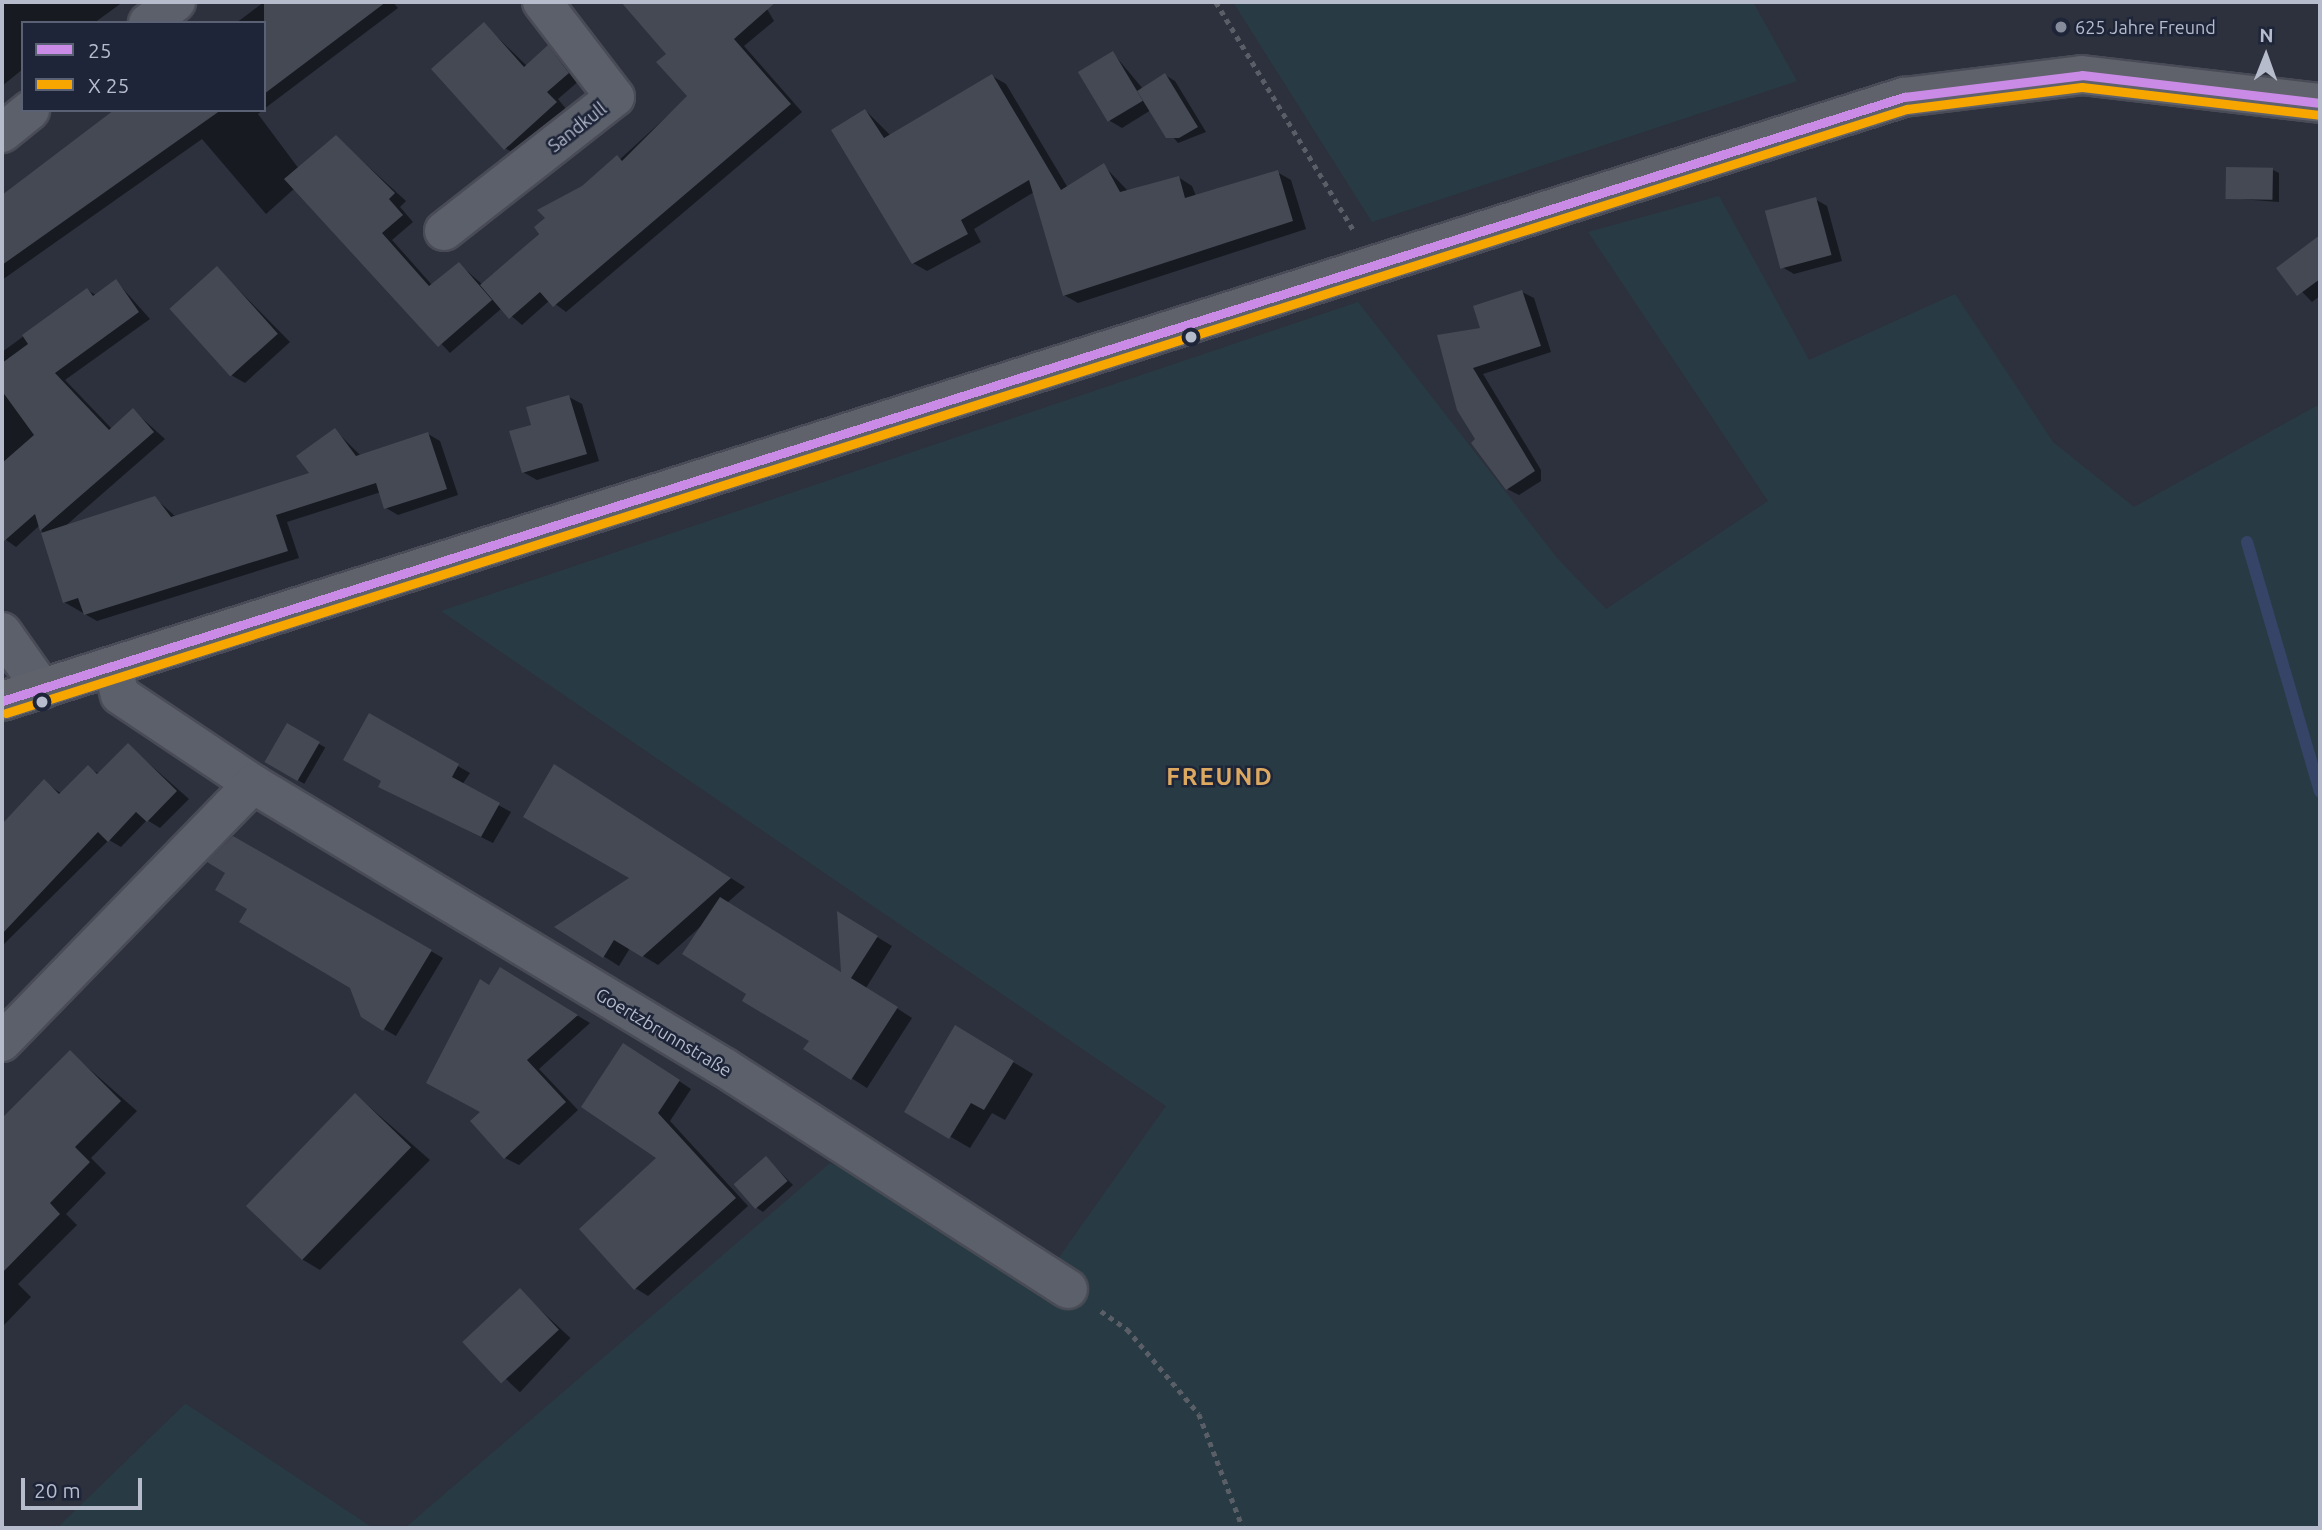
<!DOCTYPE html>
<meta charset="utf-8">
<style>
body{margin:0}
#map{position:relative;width:2322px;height:1530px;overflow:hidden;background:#2c313d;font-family:Ubuntu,sans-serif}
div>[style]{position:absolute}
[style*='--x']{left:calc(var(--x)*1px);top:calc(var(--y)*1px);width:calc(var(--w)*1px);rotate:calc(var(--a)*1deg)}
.green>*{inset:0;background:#283b44}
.shadow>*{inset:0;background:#0007;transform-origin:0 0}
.stream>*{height:12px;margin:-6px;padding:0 6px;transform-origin:6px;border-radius:6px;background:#364468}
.building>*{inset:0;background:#454954;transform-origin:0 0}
.path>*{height:4.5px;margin-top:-2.25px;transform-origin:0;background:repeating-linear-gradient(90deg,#5a5e67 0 5px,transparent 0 10px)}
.roads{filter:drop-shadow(2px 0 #494c56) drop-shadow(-2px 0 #494c56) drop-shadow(0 2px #494c56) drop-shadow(0 -2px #494c56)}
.street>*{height:38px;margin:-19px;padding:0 19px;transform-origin:19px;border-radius:19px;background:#5c606a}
.primary>*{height:38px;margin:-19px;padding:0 19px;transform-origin:19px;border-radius:19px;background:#5f626b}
.bus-1>*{height:9px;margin:-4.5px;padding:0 4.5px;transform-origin:4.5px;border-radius:4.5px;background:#ca8be6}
.bus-2>*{height:9px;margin:-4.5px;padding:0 4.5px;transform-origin:4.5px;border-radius:4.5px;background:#f7a600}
.dots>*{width:19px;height:19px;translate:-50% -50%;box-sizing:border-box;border:4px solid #1e2539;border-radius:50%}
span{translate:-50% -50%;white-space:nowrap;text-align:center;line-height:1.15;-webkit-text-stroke:5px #1e2539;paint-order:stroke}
.poi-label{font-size:18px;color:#b7bccd}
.left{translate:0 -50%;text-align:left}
.street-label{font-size:18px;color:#b7bccd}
.district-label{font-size:24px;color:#dda961;font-weight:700;letter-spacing:2px}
.frame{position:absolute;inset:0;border:4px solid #b7bccd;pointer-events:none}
.legend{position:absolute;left:21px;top:21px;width:245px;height:91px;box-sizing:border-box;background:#1e2539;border:2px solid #5b6174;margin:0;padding:9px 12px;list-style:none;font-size:21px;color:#b7bccd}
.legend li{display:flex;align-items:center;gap:14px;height:35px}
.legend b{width:35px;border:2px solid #5b6174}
.north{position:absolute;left:2231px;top:21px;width:70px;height:70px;-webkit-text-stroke:5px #1e2539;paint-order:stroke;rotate:1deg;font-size:19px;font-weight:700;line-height:28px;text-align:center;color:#b7bccd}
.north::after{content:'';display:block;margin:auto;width:24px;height:32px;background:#b7bccd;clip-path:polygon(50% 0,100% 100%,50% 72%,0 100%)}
.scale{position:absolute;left:21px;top:1478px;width:121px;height:32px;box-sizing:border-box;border:4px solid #b7bccd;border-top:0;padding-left:9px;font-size:21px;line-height:24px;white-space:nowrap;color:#b7bccd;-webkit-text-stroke:5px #1e2539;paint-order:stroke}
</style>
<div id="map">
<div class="green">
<div style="clip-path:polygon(1233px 2px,1753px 2px,1797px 81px,1372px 222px)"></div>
<div style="clip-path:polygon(1719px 196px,1809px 360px,1955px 294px,2053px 442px,2134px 507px,2320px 404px,2320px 1528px,405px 1528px,830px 1163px,1055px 1263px,1166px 1106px,441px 611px,1358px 302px,1557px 558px,1606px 609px,1768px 501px,1588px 232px)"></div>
<div style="clip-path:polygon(185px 1404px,186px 1404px,373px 1528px,57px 1528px)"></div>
</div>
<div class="shadow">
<div style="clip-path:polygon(2px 2px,123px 2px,94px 23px,23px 23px,23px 69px,2px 86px)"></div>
<div style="clip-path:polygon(264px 2px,393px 2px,398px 8px,264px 109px,264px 23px,236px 23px)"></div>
<div style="clip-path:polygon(623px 2px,707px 2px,716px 12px,727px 2px,763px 2px,774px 21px,744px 46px,802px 112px,566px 312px,550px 300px,522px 325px,502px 308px,450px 353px,295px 188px,266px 214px,202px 139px,2px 280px,2px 197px,118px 110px,263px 110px,258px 114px,299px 169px,336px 137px,406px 201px,400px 207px,413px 222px,392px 240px,432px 285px,459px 264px,483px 285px,689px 96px,668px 54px)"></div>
<div style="clip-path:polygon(484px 24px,527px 66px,548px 47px,580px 80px,558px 99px,567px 110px,517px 155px,505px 148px)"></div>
<div style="clip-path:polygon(1113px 53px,1143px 89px,1165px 75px,1175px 81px,1206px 132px,1178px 143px,1151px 110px,1122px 128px,1110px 121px)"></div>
<div style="clip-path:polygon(992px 76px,1006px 84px,1068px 188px,1104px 166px,1128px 191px,1178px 177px,1192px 186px,1196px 196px,1277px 172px,1291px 180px,1306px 229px,1078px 303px,1064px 295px,1034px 192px,974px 229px,981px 242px,927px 271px,913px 263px,866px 111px,891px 136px)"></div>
<div style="clip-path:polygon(2273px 170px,2279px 173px,2279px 202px,2227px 198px)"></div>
<div style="clip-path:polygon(1815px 199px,1827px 206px,1842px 261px,1794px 274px,1782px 267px)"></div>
<div style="clip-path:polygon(2320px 237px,2320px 296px,2312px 302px,2279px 268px)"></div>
<div style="clip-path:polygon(217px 268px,290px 342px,245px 383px,231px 375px)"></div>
<div style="clip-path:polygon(116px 281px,150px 319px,65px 380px,112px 429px,133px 410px,165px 439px,62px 529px,155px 498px,176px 517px,312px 474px,335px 430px,361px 456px,428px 434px,440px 441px,458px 495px,398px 515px,386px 508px,381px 492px,287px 522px,299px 558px,97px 621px,64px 602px,40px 525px,16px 547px,2px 537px,2px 352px,87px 290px,96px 295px)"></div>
<div style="clip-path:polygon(1522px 292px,1534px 298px,1551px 352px,1483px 374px,1541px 470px,1541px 481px,1519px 495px,1507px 489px,1459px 410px,1482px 329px)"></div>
<div style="clip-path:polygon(569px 397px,582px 404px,599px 461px,537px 480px,523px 472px,533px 426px)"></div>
<div style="clip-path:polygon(370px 716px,470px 773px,462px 785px,511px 812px,493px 843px,392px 793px,383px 781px)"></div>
<div style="left:288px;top:726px;width:43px;height:42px;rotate:30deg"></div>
<div style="clip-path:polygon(128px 745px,189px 799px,160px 828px,147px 820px,121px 847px,109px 840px,2px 946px,2px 859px,32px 827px,44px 782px,62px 794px,88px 768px,100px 774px)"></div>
<div style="clip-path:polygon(569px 775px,745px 887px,727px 903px,842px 974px,839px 914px,892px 946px,866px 988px,912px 1018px,867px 1088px,806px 1049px,811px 1041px,748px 993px,700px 927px,658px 965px,630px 948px,619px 966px,557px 927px,632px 878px)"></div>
<div style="clip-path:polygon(234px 838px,443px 958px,396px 1036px,362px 1016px,352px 987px,249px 908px,227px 872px)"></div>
<div style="clip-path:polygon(501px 970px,590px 1023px,539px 1069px,578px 1110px,519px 1165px,505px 1158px,483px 1112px)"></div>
<div style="clip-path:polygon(975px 1039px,1033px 1074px,1005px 1120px,992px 1113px,970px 1148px,906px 1111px)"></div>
<div style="clip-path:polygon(70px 1052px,137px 1111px,91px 1158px,106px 1173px,66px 1214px,77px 1225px,18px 1284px,31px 1297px,4px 1325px,2px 1132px)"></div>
<div style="clip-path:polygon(636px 1052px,691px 1089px,670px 1121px,748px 1206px,648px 1296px,635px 1288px,659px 1158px)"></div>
<div style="clip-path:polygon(356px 1095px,430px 1160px,320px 1270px,300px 1258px)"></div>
<div style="clip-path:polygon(766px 1158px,793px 1185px,763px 1212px,757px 1208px)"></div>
<div style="left:520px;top:1291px;width:69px;height:74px;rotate:43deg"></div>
</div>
<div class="stream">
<div style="--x:2247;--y:542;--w:260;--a:73.7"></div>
</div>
<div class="building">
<div style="clip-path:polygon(264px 2px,386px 2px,264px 94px)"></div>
<div style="clip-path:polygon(621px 2px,776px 2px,734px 39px,791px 104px,553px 307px,540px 292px,509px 319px,480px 285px,539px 234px,534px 227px,545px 218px,537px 210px,582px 186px,617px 155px,622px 161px,687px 96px,656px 62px,666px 54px)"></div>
<div style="clip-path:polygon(484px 22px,524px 67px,548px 45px,569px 73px,547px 92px,557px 102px,504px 150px,431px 69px)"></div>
<div style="left:1113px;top:51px;width:58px;height:41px;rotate:59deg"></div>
<div style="clip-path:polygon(1165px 73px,1198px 127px,1179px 138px,1166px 138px,1137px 91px)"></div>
<div style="clip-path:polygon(992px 74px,1061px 190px,1104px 163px,1120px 192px,1179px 176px,1185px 198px,1278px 170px,1293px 221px,1063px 296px,1029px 180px,961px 220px,968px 234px,912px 264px,831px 130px,865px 109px,884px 138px)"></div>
<div style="clip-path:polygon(114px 110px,221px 110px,2px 265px,2px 195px)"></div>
<div style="clip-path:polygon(336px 135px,395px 193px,389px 199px,403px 215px,382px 233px,429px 286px,459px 262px,492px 300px,438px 347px,284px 179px)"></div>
<div style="left:2226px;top:167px;width:47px;height:32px;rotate:1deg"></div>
<div style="left:1816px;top:197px;width:60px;height:53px;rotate:75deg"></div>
<div style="clip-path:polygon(2320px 235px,2320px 279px,2297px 296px,2276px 268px)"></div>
<div style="left:217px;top:266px;width:91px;height:64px;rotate:48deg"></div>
<div style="clip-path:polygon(116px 279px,139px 312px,55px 373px,109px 430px,133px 408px,154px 432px,40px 531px,35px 514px,2px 543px,2px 463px,34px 435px,2px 391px,2px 363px,28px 344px,22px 335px,87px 288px,93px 296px)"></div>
<div style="clip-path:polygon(1522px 290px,1541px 346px,1473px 368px,1535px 471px,1506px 490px,1471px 443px,1475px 439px,1457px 410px,1437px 335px,1480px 328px,1473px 306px)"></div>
<div style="clip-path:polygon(569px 395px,587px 454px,522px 473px,509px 431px,531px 425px,526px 407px)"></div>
<div style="clip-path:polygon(335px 428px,356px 456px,428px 432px,447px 489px,384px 509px,376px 483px,276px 515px,288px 551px,84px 615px,78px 598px,63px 603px,41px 533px,155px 496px,171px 517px,309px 473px,296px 456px)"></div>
<div style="clip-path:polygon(369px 713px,459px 764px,452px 777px,500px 803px,481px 837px,378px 787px,381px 781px,343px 760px)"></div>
<div style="left:287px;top:723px;width:38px;height:45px;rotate:30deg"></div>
<div style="clip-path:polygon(128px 743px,177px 791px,147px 822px,136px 812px,108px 842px,98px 832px,2px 934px,2px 824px,44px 779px,59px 794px,88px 765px,97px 774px)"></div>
<div style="clip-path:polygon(554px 764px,731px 878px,642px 957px,614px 940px,603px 958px,554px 927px,629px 878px,523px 817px)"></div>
<div style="clip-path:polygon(233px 836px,432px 950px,383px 1031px,361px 1017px,350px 988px,239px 922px,247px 909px,215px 890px,225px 873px,207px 862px)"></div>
<div style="clip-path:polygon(720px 897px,841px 972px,837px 911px,878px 936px,851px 978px,898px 1007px,851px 1080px,803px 1049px,809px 1041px,742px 1001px,746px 994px,682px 954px)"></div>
<div style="clip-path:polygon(500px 967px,578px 1015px,527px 1060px,566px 1102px,504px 1159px,470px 1121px,480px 1112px,426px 1083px,480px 979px,489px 985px)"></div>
<div style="clip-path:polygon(955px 1025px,1014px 1061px,984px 1110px,971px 1103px,949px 1139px,904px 1112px)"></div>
<div style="clip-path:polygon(623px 1043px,680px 1080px,658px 1113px,736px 1198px,634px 1290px,579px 1229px,656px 1158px,581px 1107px)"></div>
<div style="clip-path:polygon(70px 1050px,121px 1101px,75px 1147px,90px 1162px,50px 1203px,60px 1214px,2px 1273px,2px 1118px)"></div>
<div style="left:355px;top:1093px;width:78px;height:157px;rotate:44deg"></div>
<div style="left:766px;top:1156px;width:33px;height:43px;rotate:49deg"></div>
<div style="left:520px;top:1288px;width:57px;height:79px;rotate:47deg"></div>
</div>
<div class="path">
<div style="--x:1216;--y:2;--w:269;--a:58.9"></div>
<div style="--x:1101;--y:1311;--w:32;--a:35"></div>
<div style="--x:1127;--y:1329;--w:111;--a:49.7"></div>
<div style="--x:1199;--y:1414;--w:122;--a:68.9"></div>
</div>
<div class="roads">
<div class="street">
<div style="--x:148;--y:23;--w:35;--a:-37"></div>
<div style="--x:2;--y:133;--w:36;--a:-39"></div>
<div style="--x:444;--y:231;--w:217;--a:-38.1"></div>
<div style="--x:615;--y:97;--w:120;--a:-127.5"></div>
<div style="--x:2;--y:632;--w:70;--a:54.9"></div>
<div style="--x:112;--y:668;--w:28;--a:73"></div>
<div style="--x:120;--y:695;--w:160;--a:33.8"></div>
<div style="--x:253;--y:784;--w:551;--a:31.04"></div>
<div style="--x:725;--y:1068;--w:408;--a:32.8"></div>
<div style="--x:2;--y:1042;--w:360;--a:-45.8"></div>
</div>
<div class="primary">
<div style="--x:2;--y:701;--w:1996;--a:-17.62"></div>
<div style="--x:1904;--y:97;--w:179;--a:-7"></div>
<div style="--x:2082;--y:75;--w:240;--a:6.7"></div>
</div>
</div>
<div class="bus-1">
<div style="--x:2;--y:701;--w:1996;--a:-17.62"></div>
<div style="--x:1904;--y:97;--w:179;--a:-7"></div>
<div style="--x:2082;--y:75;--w:240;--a:6.7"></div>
</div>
<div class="bus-2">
<div style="--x:6;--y:713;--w:1995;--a:-17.63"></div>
<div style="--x:1907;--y:109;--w:176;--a:-7.2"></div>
<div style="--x:2082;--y:87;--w:239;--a:6.7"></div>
</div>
<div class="dots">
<div style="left:2061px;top:27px;background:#868b9b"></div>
<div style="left:1191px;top:337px;background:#b7bccd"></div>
<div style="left:42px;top:702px;background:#b7bccd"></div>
</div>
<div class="poi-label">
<span class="left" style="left:2075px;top:27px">625 Jahre Freund</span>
</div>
<div class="street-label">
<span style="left:577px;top:127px;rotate:-38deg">Sandkull</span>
<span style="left:664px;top:1032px;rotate:31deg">Goertzbrunnstraße</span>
</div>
<div class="district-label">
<span style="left:1220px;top:777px">FREUND</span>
</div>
<div class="frame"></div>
<ul class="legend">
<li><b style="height:9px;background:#ca8be6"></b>25</li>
<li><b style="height:9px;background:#f7a600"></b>X 25</li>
</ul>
<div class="north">N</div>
<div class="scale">20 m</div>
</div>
